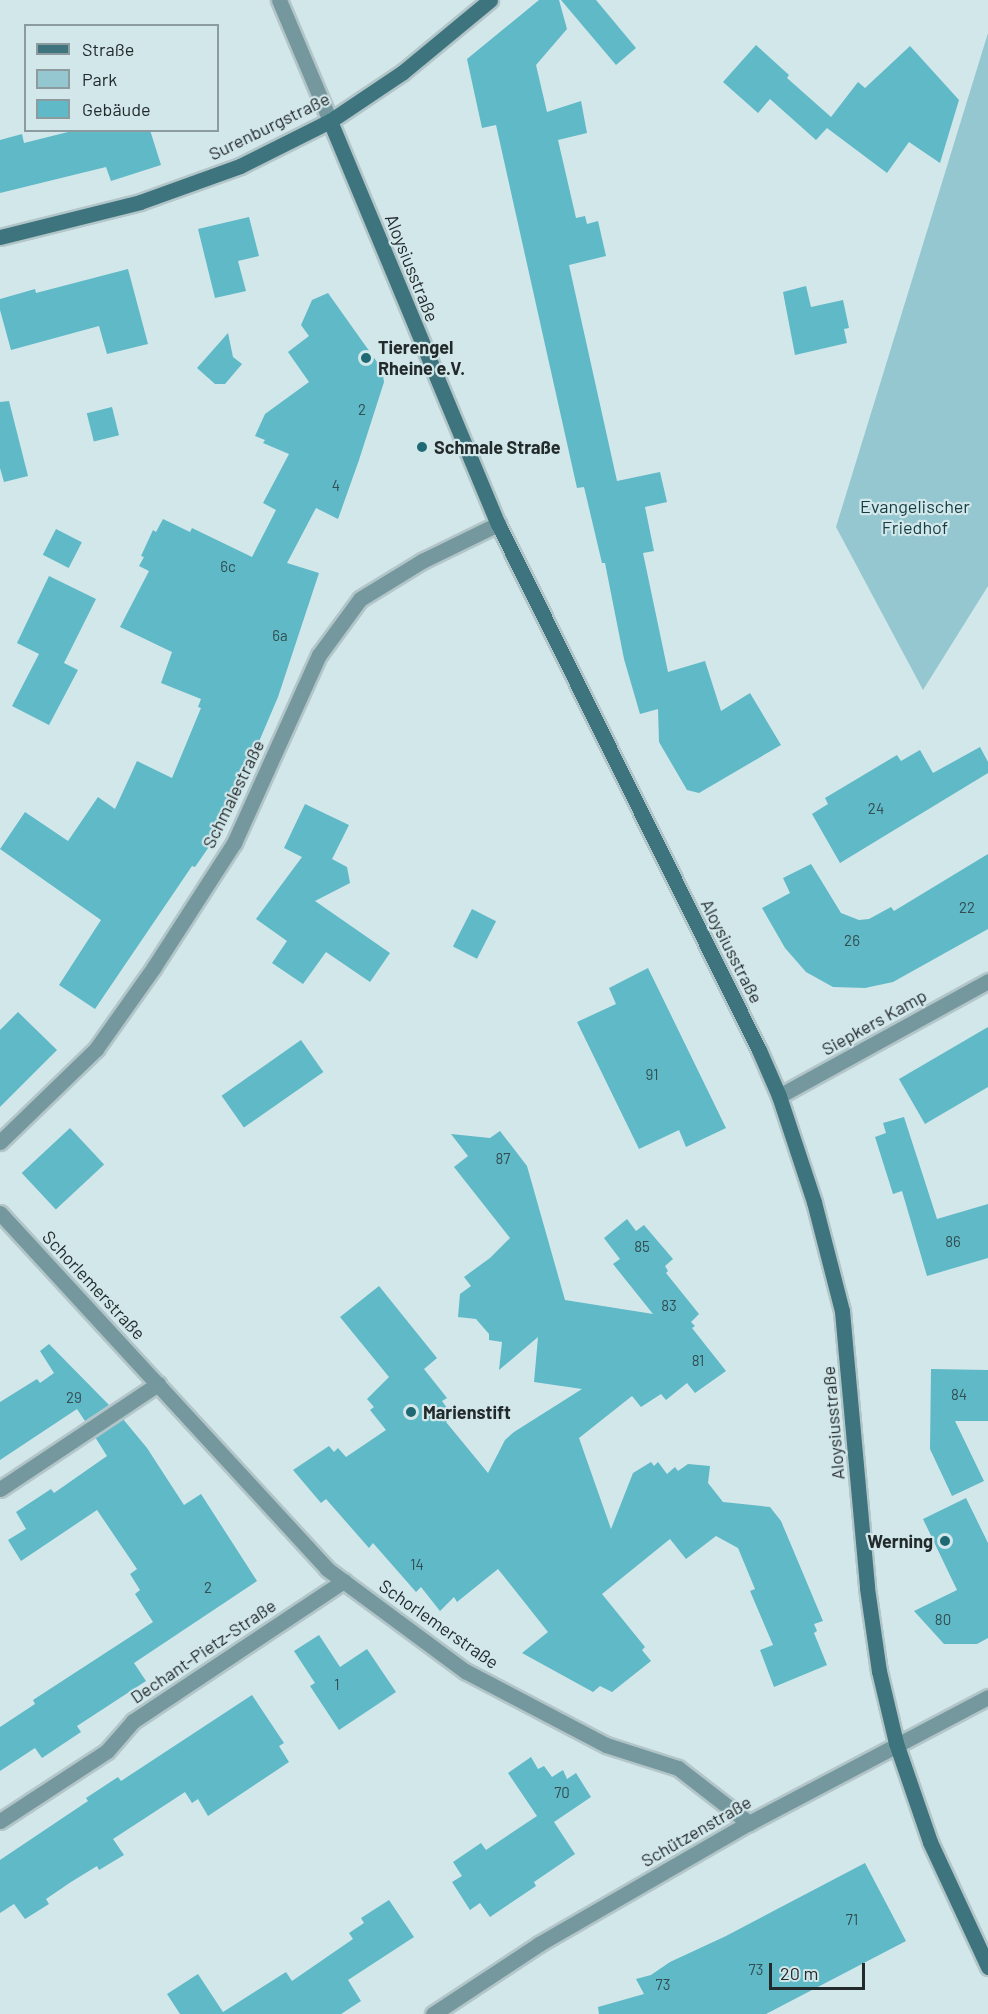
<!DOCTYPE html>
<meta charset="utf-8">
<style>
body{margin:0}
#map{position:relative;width:988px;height:2014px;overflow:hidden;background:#d2e7ea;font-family:Barlow,sans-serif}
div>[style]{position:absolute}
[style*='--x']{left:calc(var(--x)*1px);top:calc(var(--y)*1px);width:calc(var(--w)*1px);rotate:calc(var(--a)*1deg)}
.green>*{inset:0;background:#94c7cf}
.building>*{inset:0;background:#5fb9c7;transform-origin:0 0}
.roads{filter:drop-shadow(2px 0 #b2c5c8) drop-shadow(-2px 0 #b2c5c8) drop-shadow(0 2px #b2c5c8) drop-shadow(0 -2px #b2c5c8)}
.street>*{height:15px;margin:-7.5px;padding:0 7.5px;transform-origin:7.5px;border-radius:7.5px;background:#75989e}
.secondary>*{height:15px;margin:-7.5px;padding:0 7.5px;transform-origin:7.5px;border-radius:7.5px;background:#3d747d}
.dots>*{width:16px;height:16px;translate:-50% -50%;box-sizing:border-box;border:3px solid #d2e7ea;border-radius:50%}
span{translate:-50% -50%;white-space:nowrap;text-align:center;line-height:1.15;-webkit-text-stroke:4.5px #d2e7ea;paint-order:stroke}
.number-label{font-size:15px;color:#324e53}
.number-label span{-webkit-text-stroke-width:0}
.street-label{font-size:18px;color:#232a2c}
.poi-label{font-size:18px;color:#232a2c;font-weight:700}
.left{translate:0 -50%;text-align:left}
.right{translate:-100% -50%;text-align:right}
.park-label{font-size:18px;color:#133d44}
.legend{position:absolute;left:24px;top:24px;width:195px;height:108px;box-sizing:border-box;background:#d2e7ea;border:2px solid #8c9b9e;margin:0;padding:8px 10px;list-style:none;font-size:18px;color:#232a2c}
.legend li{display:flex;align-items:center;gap:12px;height:30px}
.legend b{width:30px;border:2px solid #8c9b9e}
.scale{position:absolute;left:769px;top:1963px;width:96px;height:27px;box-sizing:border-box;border:3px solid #232a2c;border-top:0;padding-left:8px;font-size:18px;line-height:21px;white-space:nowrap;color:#232a2c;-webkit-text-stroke:4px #d2e7ea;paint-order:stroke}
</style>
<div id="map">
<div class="green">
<div style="clip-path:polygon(988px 33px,988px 586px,923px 690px,836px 527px)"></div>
</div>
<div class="building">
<div style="clip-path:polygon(539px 0,559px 0,567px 29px,536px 65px,547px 112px,581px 101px,587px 133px,558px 140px,576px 218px,585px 216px,587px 224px,598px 221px,606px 256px,569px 265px,617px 481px,660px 472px,667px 502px,645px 507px,654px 551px,643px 553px,668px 672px,705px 661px,721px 711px,750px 693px,781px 745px,699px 793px,687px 790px,659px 742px,658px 709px,640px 714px,624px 659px,605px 563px,602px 563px,584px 487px,577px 488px,496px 125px,482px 128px,467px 59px)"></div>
<div style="clip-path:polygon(561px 0,596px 0,636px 48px,616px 65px)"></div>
<div style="clip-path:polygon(756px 45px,789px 75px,787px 78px,831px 117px,858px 82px,865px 88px,910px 46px,959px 100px,940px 163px,909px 142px,887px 173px,827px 128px,816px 140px,770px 99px,758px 113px,723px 82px)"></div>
<div style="clip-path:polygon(76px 130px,150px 130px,161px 165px,111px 181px,106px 167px,0 193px,0 140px,22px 134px,24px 143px)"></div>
<div style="clip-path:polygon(249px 217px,259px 256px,238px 261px,246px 291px,215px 298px,198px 229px)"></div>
<div style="clip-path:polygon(128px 269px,148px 344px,107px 354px,99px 326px,11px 350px,0 310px,0 299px,35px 289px,36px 293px)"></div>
<div style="clip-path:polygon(806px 286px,811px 307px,843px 300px,849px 328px,844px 329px,847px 343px,795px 355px,783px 292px)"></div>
<div style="clip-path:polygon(328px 293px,382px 369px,384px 382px,359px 460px,338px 519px,316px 508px,287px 563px,319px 573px,278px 697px,222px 828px,195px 867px,192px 866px,95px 1009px,59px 985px,101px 920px,0 849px,25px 812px,68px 841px,98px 797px,115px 809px,137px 761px,172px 778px,201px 708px,198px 707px,201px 699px,161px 683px,172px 652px,120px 627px,149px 571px,139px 566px,144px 557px,141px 556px,153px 530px,156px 532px,163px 519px,190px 532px,192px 528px,252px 557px,276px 510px,263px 503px,289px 454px,263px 443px,265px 440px,255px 436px,265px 414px,309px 382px,288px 352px,309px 336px,301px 325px,312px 300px)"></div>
<div style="clip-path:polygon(228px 333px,233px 357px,242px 364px,225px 384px,215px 384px,197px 368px)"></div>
<div style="clip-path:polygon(9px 401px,28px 476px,4px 482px,0 468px,0 402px)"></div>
<div style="left:112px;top:407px;width:29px;height:26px;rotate:76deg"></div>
<div style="left:56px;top:529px;width:29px;height:29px;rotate:27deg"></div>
<div style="clip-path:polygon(49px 576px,96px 599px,64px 663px,78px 670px,49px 725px,12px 706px,39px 654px,17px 643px)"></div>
<div style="clip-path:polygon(980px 747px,988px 762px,988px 773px,840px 863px,812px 814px,828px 804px,825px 798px,897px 755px,901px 761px,920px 750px,933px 773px)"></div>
<div style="clip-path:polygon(305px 804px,349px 825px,332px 859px,347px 867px,350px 883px,315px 901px,390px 953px,370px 982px,326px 952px,303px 984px,272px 963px,287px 941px,256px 919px,302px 857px,284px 848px)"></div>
<div style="clip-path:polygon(988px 854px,988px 929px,893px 982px,865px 988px,833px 987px,806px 972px,785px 948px,762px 908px,790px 893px,783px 878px,811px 864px,841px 913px,859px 920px,869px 919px,891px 907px,894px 911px)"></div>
<div style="left:472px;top:909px;width:27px;height:42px;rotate:27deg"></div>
<div style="clip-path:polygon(648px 968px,726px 1128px,686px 1147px,679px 1130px,639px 1149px,577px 1022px,616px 1004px,609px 988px)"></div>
<div style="clip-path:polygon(18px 1012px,57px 1050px,0 1107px,0 1030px)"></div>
<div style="clip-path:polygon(988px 1027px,988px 1087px,925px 1124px,899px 1079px)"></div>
<div style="left:301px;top:1040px;width:39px;height:97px;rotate:55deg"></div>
<div style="clip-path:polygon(904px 1117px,937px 1219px,988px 1204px,988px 1258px,927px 1276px,902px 1191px,893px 1194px,875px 1137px,886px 1133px,883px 1123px)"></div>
<div style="left:70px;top:1128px;width:50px;height:66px;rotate:47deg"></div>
<div style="clip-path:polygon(500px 1131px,527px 1166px,565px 1300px,653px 1314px,613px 1264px,620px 1259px,604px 1238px,627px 1219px,636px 1231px,644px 1225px,673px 1259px,665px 1266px,668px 1271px,666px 1273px,699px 1314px,691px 1322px,695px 1326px,692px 1328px,726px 1371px,695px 1393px,687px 1383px,666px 1400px,661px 1394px,641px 1407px,632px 1396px,579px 1438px,611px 1529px,633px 1473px,651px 1462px,654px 1466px,658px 1462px,667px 1474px,675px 1467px,678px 1471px,688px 1464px,710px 1466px,708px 1483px,723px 1502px,770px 1507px,781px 1521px,823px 1621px,814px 1624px,817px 1631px,814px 1633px,827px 1665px,774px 1687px,760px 1650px,773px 1645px,750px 1591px,755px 1589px,738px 1548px,716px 1536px,686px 1559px,670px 1539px,602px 1594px,645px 1647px,642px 1650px,651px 1661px,612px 1692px,600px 1686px,593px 1692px,522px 1653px,548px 1632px,498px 1569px,457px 1602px,454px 1597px,440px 1611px,421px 1587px,416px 1592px,373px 1543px,369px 1548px,326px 1499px,321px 1503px,293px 1470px,329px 1446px,334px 1452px,338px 1448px,346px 1457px,386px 1430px,370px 1410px,374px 1407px,367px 1399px,389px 1377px,340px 1317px,379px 1286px,437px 1358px,424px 1369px,447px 1398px,442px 1401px,453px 1416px,446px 1422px,488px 1473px,505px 1440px,514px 1432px,582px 1389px,534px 1382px,538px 1337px,499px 1370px,502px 1342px,489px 1340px,489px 1334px,476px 1319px,458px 1317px,460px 1294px,471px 1286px,464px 1277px,490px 1258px,510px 1238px,454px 1167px,468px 1156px,451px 1134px,490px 1138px)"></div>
<div style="clip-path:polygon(49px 1344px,109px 1405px,85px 1421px,77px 1409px,0 1460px,0 1402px,37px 1379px,40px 1383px,54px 1373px,40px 1351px)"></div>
<div style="clip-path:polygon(931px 1369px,988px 1370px,988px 1421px,955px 1421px,984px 1481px,952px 1496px,930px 1449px)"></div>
<div style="clip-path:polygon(123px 1419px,147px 1448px,184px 1505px,201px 1494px,257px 1581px,134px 1663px,146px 1681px,77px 1726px,81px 1732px,42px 1758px,35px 1748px,0 1771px,0 1727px,35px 1704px,33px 1700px,153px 1622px,135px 1594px,140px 1590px,130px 1574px,137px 1569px,97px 1510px,21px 1561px,8px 1540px,26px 1529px,16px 1512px,51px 1489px,54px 1493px,107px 1456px,95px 1437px)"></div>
<div style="clip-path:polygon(966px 1498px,988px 1543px,988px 1638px,977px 1644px,944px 1644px,914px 1611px,957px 1590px,923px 1519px)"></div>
<div style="clip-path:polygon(319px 1635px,340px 1667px,367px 1649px,396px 1692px,339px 1730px,310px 1686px,315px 1683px,294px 1651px)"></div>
<div style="clip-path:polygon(252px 1695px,284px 1743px,279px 1746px,289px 1762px,208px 1816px,198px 1799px,192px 1803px,185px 1792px,113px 1839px,124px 1855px,99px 1870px,97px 1866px,71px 1882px,46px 1899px,49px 1904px,25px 1919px,14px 1904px,0 1913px,0 1860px,88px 1801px,86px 1798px,118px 1777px,121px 1781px)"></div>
<div style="clip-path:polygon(531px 1757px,538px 1769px,544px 1766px,552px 1777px,563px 1770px,567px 1779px,576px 1773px,591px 1797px,554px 1822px,575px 1854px,534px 1882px,536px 1886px,490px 1917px,480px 1903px,470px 1910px,452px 1882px,462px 1876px,453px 1862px,481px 1843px,486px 1850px,537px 1816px,508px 1773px)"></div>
<div style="clip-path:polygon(865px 1863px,906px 1941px,766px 2014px,599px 2014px,598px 2007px,644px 1994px,636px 1979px,651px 1975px,670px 1962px,726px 1936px)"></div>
<div style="clip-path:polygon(389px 1900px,414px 1937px,348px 1980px,361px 2001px,341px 2014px,180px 2014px,167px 1994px,198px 1974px,223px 2012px,286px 1972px,292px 1981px,353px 1939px,349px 1933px,364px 1923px,361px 1918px)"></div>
</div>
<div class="roads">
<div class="street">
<div style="--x:279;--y:0;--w:131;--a:67.1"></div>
<div style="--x:779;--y:1096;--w:239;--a:-28.8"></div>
<div style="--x:0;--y:1142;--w:134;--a:-44.1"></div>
<div style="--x:96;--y:1049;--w:100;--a:-54.7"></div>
<div style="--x:154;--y:967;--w:148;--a:-57.2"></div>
<div style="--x:234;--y:843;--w:206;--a:-65.7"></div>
<div style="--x:319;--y:655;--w:69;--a:-53.8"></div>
<div style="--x:360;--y:599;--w:73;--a:-31.5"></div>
<div style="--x:422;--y:561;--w:85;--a:-26"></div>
<div style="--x:0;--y:1213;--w:483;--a:47.4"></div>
<div style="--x:327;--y:1569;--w:172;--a:36.5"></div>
<div style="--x:465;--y:1671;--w:159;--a:27.7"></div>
<div style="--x:606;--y:1745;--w:76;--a:17.7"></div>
<div style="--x:678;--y:1768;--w:90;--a:37.8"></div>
<div style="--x:0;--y:1489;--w:190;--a:-33.6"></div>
<div style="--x:0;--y:1821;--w:128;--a:-33.2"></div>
<div style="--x:107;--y:1751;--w:40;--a:-49"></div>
<div style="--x:133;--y:1721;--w:253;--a:-33.6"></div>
<div style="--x:433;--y:2014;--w:127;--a:-33.4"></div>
<div style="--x:539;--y:1944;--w:242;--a:-30"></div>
<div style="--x:749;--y:1823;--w:270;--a:-27.8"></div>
</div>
<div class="secondary">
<div style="--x:330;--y:121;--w:437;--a:67.4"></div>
<div style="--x:498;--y:524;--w:587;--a:63.61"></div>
<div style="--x:759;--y:1050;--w:50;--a:66.5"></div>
<div style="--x:779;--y:1096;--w:112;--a:71.7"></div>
<div style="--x:814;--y:1202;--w:113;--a:75.6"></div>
<div style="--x:842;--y:1311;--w:278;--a:84.8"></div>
<div style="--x:867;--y:1588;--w:84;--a:81.8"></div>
<div style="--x:879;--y:1671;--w:74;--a:76.7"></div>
<div style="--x:896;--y:1743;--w:105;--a:71"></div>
<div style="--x:930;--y:1842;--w:138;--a:65.1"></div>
<div style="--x:0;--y:237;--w:144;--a:-14"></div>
<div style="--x:140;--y:202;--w:106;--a:-19.8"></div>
<div style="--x:240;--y:166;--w:101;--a:-26.6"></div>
<div style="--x:330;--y:121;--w:88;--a:-33.9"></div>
<div style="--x:403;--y:72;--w:113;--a:-39.6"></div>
</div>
</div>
<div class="dots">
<div style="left:366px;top:358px;background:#1e6973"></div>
<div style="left:422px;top:447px;background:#1e6973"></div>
<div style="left:411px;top:1412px;background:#1e6973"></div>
<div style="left:945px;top:1541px;background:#1e6973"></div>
</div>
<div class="number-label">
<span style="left:362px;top:410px">2</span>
<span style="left:336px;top:486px">4</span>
<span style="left:228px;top:567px">6c</span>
<span style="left:280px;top:636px">6a</span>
<span style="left:876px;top:809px">24</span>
<span style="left:967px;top:908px">22</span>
<span style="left:852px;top:941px">26</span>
<span style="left:652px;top:1075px">91</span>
<span style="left:503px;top:1159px">87</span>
<span style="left:953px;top:1242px">86</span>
<span style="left:642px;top:1247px">85</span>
<span style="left:669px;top:1306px">83</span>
<span style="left:698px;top:1361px">81</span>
<span style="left:959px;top:1395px">84</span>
<span style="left:74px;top:1398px">29</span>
<span style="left:417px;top:1565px">14</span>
<span style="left:208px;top:1588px">2</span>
<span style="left:943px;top:1620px">80</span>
<span style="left:337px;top:1685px">1</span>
<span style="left:562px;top:1793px">70</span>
<span style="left:852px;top:1920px">71</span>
<span style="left:756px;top:1970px">73</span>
<span style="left:663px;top:1985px">73</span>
</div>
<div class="street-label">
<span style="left:269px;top:126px;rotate:-26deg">Surenburgstraße</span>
<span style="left:412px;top:268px;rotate:68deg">Aloysiusstraße</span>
<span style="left:233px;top:794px;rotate:-64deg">Schmalestraße</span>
<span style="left:732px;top:951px;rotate:63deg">Aloysiusstraße</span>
<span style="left:874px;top:1022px;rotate:-29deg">Siepkers Kamp</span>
<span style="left:94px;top:1285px;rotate:47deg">Schorlemerstraße</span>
<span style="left:833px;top:1423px;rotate:-95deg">Aloysiusstraße</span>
<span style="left:439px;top:1624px;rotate:35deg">Schorlemerstraße</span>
<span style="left:203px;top:1651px;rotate:-34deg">Dechant-Pietz-Straße</span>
<span style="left:696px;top:1831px;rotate:-30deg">Schützenstraße</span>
</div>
<div class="poi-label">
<span class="left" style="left:378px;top:358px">Tierengel<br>Rheine e.V.</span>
<span class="left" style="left:434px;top:447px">Schmale Straße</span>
<span class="left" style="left:423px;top:1412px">Marienstift</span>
<span class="right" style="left:933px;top:1541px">Werning</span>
</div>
<div class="park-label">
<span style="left:915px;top:517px">Evangelischer<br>Friedhof</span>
</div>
<ul class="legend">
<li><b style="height:8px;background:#3d747d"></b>Straße</li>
<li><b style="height:16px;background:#94c7cf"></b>Park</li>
<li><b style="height:16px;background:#5fb9c7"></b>Gebäude</li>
</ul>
<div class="scale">20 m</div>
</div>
